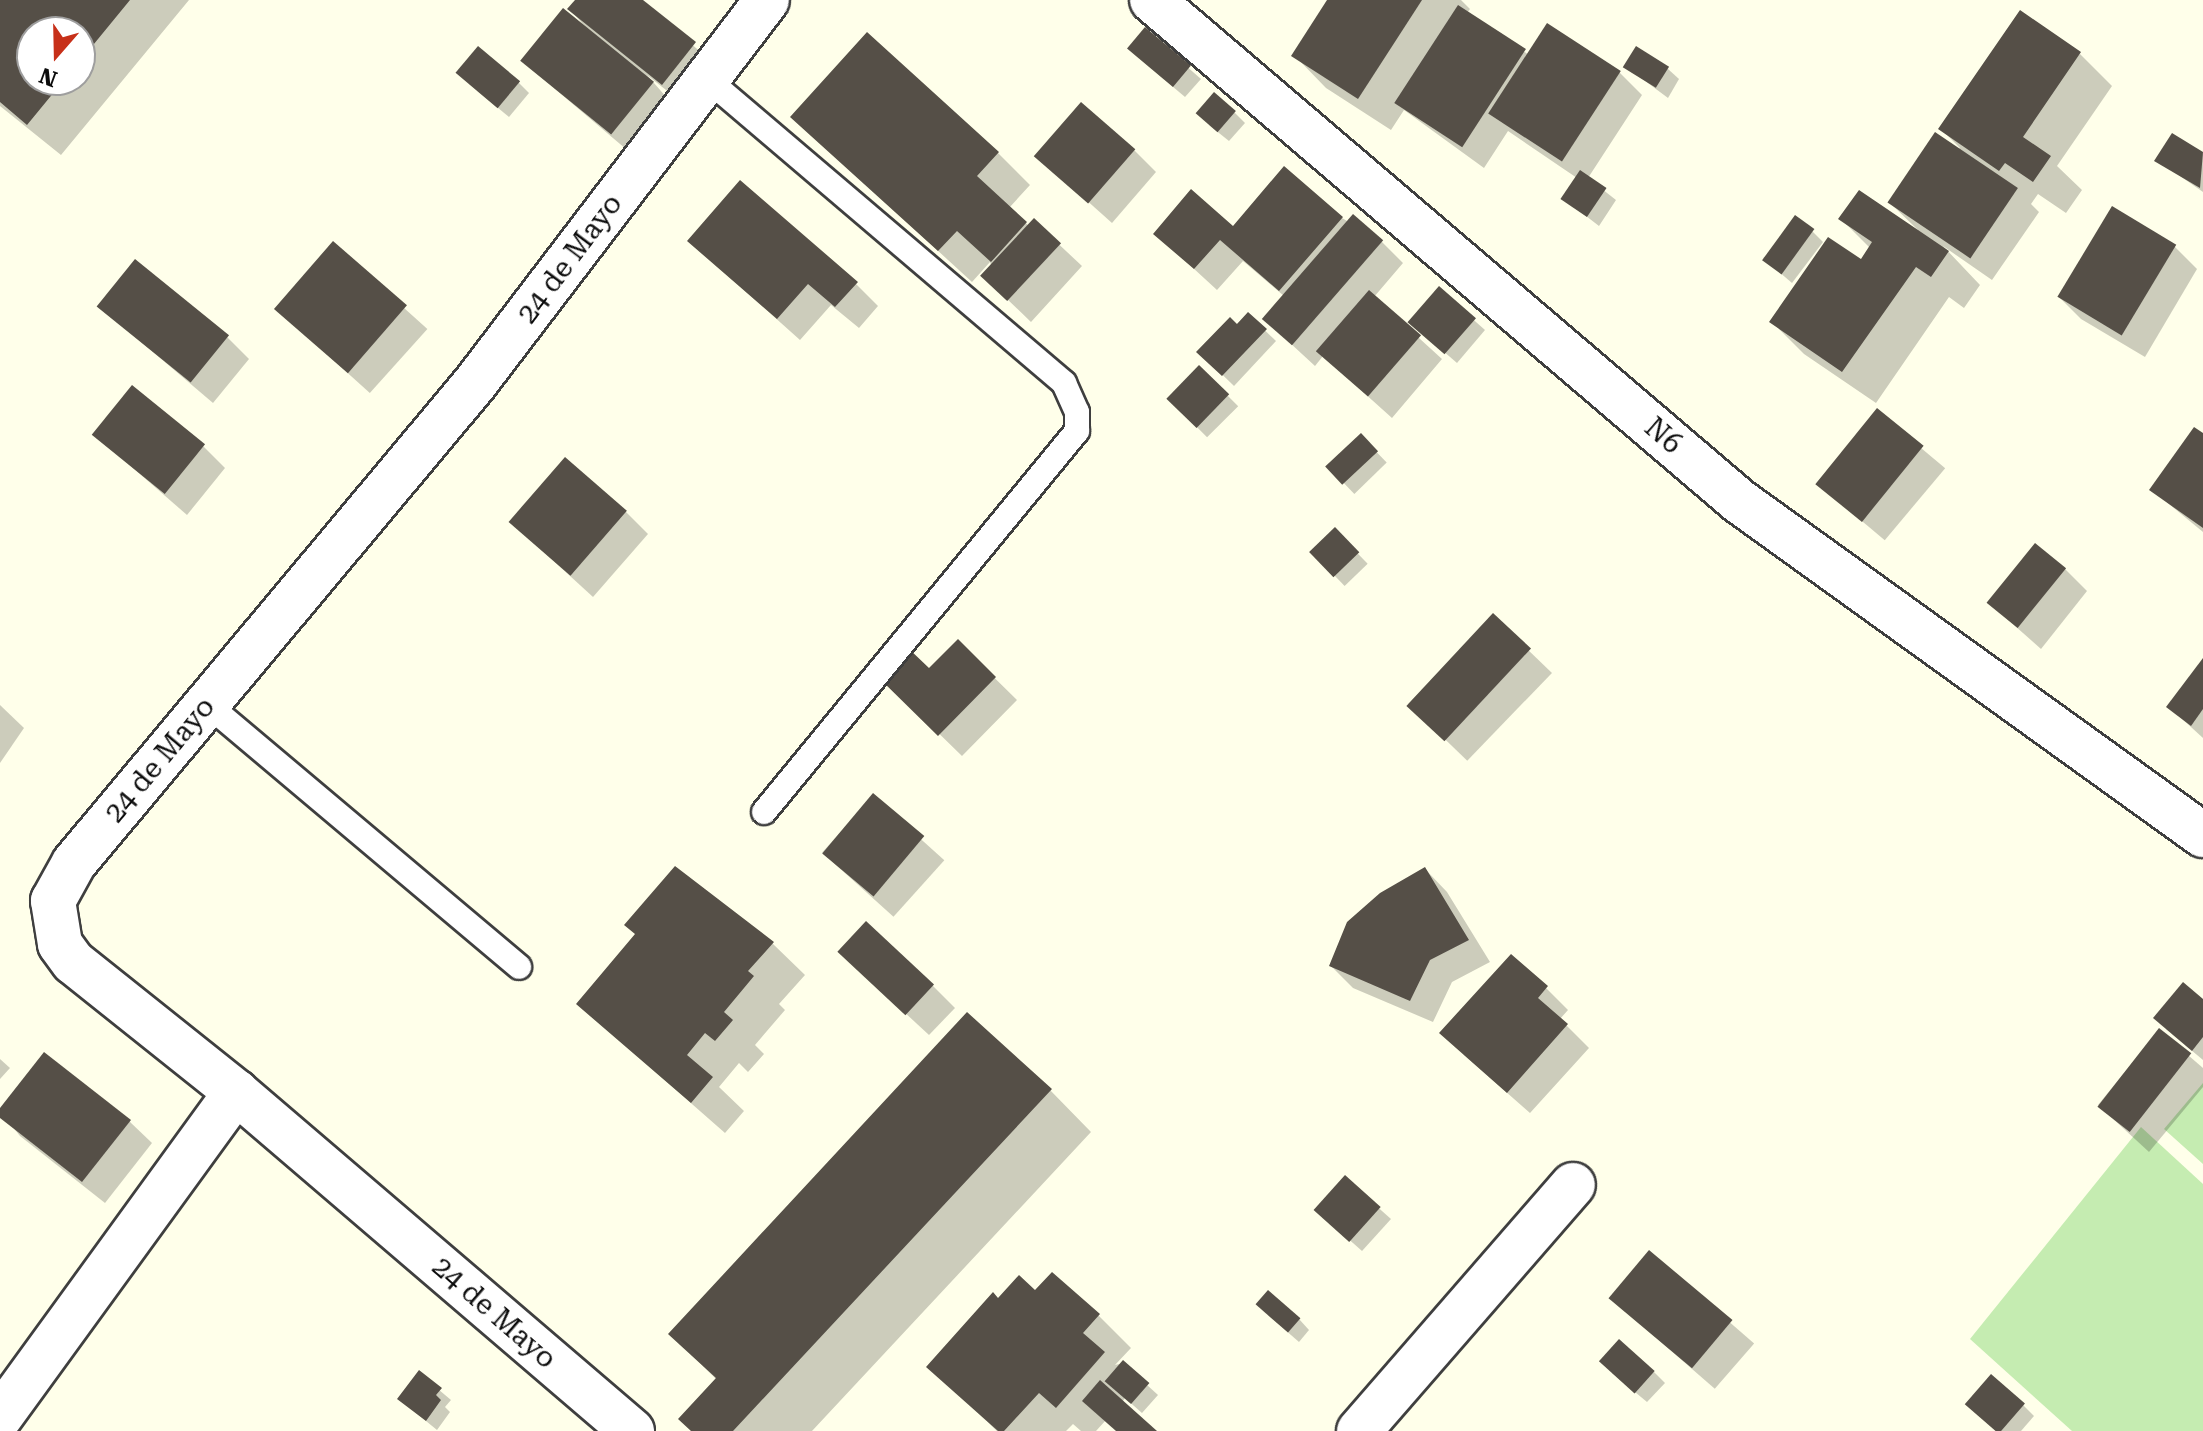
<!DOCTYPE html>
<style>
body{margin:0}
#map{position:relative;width:2203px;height:1431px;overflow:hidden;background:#ffffea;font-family:"Roboto Serif",serif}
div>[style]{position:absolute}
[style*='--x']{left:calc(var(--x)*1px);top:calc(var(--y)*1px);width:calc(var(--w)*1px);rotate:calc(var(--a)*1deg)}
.green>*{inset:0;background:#c5ecb1}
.shadow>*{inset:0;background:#0003;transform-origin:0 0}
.building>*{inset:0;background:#554f47;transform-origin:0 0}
.roads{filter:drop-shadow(2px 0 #3f3f3f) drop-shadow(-2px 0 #3f3f3f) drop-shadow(0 2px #3f3f3f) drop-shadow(0 -2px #3f3f3f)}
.service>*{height:24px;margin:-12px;padding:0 12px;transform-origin:12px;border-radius:12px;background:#fff}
.minor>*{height:44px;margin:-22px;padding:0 22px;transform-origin:22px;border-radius:22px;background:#fff}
span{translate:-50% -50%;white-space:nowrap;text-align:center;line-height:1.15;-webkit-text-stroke:8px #fff;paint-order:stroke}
.street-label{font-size:28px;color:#0c0c0c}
.north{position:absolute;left:16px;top:16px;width:80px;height:80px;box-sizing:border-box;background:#fff;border:2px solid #9e9e9e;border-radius:50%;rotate:200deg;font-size:22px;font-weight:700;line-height:32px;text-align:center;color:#0c0c0c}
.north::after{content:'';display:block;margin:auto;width:28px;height:36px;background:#c73019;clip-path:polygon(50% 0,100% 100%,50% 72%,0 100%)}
</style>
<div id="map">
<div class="green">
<div style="clip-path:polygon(2203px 1083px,2203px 1164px,2164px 1129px)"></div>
<div style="clip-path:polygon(2141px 1127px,2203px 1184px,2203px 1431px,2072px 1431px,1970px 1339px)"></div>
</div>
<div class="shadow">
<div style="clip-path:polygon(evenodd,0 0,189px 0,61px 155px,0 106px,0 0,32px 32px,80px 32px,80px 80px,32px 80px,32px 32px)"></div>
<div style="clip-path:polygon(578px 0,640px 0,717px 66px,685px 105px,647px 75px,674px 106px,633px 155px,522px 61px,591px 34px,570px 9px)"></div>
<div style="clip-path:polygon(1330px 0,1461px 0,1470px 9px,1467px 13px,1529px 55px,1548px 26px,1620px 73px,1642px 95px,1588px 178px,1616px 200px,1599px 226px,1564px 199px,1577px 178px,1508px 131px,1484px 168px,1404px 110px,1391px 130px,1326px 88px,1294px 55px)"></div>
<div style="clip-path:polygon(1145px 30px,1201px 79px,1185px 97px,1140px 59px)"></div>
<div style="clip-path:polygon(2080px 54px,2112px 86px,2057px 166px,2082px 190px,2066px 213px,2038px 194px,2031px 204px,2039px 212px,1992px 280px,1943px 246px,1980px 285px,1964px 308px,1949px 297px,1876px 403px,1804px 354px,1772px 322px,1861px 262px,1870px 248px,1841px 219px,1918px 230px,1889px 202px,1960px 148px,1941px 129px)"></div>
<div style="clip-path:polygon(1625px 66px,1668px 69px,1679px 79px,1668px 98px)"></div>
<div style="clip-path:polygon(518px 82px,529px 93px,509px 117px,469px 84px)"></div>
<div style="clip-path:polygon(1234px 112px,1245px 123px,1229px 141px,1209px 125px)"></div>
<div style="clip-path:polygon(792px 117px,998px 153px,1030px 185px,1009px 208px,1029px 226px,1034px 221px,1082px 266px,1031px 322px,1006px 298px,990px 262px,972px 282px)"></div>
<div style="clip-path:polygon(2172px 136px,2203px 154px,2203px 192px,2157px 160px)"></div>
<div style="clip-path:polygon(1134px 150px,1156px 172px,1112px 223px,1037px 156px)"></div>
<div style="clip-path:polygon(2112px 209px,2175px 247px,2197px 269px,2145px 357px,2081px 319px,2059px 297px)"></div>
<div style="clip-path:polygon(1342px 218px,1381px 241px,1403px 263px,1374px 297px,1442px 359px,1392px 418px,1323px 356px,1315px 366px,1264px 319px,1284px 296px,1243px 261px,1217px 290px,1155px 233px)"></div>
<div style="clip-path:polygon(1812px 231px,1823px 242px,1792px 283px,1763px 258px)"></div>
<div style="clip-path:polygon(689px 241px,856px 284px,878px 306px,859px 328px,831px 305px,800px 340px)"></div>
<div style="left:333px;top:244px;width:127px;height:86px;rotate:42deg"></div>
<div style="clip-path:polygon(1439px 289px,1485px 330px,1457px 363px,1421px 332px)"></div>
<div style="clip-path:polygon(99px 306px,227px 337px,249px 359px,213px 403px)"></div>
<div style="clip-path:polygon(1249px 315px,1276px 341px,1234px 386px,1199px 352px)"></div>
<div style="left:1200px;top:368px;width:54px;height:44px;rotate:45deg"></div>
<div style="left:1877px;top:411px;width:89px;height:94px;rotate:40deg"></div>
<div style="clip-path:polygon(94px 434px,203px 446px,225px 468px,187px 515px)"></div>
<div style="left:1361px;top:436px;width:37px;height:45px;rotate:46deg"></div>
<div style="clip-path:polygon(2203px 436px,2203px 532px,2152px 490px)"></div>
<div style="clip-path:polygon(626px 512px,648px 534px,593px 597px,511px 522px)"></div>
<div style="left:1335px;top:530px;width:47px;height:32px;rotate:46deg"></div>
<div style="clip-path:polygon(2065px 569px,2087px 591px,2041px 649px,1989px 603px)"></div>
<div style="left:1493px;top:616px;width:82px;height:122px;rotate:44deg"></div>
<div style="clip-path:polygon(958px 642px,1017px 700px,962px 756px,881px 677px,929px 671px)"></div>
<div style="clip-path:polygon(2203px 661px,2203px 738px,2169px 707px)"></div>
<div style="clip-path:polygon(0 705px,24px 728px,0 763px)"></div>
<div style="left:873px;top:796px;width:96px;height:76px;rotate:42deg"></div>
<div style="clip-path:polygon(1425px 869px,1447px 892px,1490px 962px,1452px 982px,1433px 1022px,1353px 988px,1331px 966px)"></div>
<div style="clip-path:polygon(772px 943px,805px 975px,779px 1004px,785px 1010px,755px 1045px,764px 1054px,748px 1072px,739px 1063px,719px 1087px,744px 1111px,725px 1133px,578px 1004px)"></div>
<div style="clip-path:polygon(863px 974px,933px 986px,955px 1008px,929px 1035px)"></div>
<div style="clip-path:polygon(1546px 988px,1568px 1010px,1560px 1019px,1589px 1048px,1530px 1113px,1464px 1055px)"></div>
<div style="clip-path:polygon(2203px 1002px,2203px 1060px,2166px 1029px)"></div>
<div style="clip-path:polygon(2159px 1030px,2203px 1068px,2203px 1087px,2149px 1152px,2098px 1105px)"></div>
<div style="clip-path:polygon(0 1059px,10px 1068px,0 1079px)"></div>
<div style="clip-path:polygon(1050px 1090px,1091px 1132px,812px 1431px,693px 1431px,717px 1380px,671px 1334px)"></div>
<div style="clip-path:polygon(0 1111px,129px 1121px,152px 1143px,105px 1203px,20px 1136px)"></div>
<div style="clip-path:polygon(1345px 1178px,1391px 1219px,1362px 1251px,1327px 1220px)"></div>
<div style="left:1650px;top:1253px;width:138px;height:60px;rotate:41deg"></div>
<div style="clip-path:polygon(1035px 1293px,1098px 1315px,1131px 1348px,1115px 1365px,1123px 1363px,1158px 1395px,1142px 1413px,1125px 1398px,1122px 1402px,1154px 1431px,1118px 1431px,1106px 1420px,1096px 1431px,1081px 1431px,1073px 1424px,1066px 1431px,997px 1431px,929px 1366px,999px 1301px)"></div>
<div style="clip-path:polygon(1268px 1315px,1299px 1319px,1309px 1330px,1299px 1342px)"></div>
<div style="clip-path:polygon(1654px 1372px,1665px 1383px,1647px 1402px,1612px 1373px)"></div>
<div style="clip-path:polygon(419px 1373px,451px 1400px,445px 1407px,450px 1412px,437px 1430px,399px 1399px)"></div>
<div style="clip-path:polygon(1967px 1405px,2023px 1405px,2034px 1416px,2021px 1431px,1996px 1431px)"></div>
</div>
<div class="building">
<div style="clip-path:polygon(0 0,130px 0,80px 61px,80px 32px,32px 32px,32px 80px,64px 80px,27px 125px,0 102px)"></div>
<div style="clip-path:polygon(575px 0,643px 0,696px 42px,662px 85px,567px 9px)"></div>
<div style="clip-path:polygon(1327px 0,1422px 0,1358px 99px,1291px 56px)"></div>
<div style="left:1458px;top:5px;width:81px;height:117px;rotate:33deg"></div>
<div style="left:563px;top:8px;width:117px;height:68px;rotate:39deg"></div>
<div style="clip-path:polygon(2020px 10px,2081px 52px,2023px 137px,2051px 156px,2033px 182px,2005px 163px,1999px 171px,1938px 129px)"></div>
<div style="left:1547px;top:23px;width:88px;height:108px;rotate:33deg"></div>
<div style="left:1145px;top:27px;width:60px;height:28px;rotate:40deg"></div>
<div style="clip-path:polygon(867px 32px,999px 152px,977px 176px,1027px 222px,991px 262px,957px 231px,938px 251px,790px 117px)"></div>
<div style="left:478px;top:46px;width:55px;height:35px;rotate:40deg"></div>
<div style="left:1636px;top:46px;width:39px;height:25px;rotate:32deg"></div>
<div style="left:1214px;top:92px;width:29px;height:28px;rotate:41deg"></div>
<div style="left:1081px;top:102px;width:72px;height:72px;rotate:41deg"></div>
<div style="left:1935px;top:132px;width:100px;height:85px;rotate:34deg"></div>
<div style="clip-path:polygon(2172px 133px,2203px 152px,2200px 188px,2154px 161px)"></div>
<div style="clip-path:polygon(1284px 166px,1343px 217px,1279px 291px,1220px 240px,1194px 269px,1153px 234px,1191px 189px,1233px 226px)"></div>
<div style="left:1580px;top:170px;width:32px;height:35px;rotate:34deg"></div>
<div style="clip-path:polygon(740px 180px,858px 282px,835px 307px,808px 284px,777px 319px,687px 241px)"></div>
<div style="clip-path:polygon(1859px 190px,1949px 251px,1931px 277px,1916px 267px,1842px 372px,1769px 322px,1828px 237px,1861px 259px,1872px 242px,1838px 219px)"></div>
<div style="left:2112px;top:206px;width:75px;height:106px;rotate:31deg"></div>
<div style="left:1353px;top:214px;width:40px;height:139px;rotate:41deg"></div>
<div style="left:1795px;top:215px;width:24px;height:56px;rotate:36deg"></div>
<div style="left:1034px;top:218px;width:37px;height:79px;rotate:43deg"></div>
<div style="left:333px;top:241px;width:98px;height:90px;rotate:41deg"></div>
<div style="left:135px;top:259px;width:121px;height:61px;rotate:39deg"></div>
<div style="left:1439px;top:286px;width:49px;height:48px;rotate:41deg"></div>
<div style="left:1369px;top:290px;width:69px;height:81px;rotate:41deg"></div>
<div style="clip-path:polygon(1248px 312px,1267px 329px,1222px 376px,1196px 352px,1230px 317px,1237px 324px)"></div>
<div style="left:1199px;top:365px;width:42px;height:47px;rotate:44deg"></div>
<div style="left:132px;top:385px;width:94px;height:64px;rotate:39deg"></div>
<div style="left:1877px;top:408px;width:60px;height:98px;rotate:39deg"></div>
<div style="clip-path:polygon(2194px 427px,2203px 433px,2203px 528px,2149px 490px)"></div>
<div style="left:1361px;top:433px;width:25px;height:49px;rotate:47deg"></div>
<div style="left:565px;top:457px;width:82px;height:86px;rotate:41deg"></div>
<div style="left:1335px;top:527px;width:35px;height:36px;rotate:46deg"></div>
<div style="left:2035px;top:543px;width:40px;height:77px;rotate:39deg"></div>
<div style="left:1493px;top:613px;width:52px;height:127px;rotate:43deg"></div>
<div style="clip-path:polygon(958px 639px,996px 677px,938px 736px,878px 677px,907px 647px,929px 668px)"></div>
<div style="clip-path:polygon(2203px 658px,2203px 709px,2191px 726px,2166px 707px)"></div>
<div style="left:873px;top:793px;width:67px;height:79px;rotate:40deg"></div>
<div style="clip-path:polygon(675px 866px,774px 942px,748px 971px,754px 976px,724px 1012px,733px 1020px,715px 1041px,705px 1033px,687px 1055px,713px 1077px,691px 1103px,576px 1004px,635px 934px,624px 925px)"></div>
<div style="clip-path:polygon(1425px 867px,1469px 940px,1430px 960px,1410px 1001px,1329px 966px,1347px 922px,1380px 893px)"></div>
<div style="left:866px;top:921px;width:93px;height:42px;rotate:43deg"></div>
<div style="clip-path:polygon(1511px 954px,1548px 986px,1538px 998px,1568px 1024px,1507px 1093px,1439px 1033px)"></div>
<div style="clip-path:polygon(2183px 982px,2203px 999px,2203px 1037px,2192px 1051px,2153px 1018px)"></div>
<div style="clip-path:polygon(967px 1012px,1052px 1089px,733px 1431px,691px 1431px,678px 1419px,716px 1378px,668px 1334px)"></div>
<div style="left:2159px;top:1028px;width:41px;height:100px;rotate:38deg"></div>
<div style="clip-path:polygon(44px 1052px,131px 1120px,82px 1182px,0 1118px,0 1108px)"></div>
<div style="left:1345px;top:1175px;width:48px;height:47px;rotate:42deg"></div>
<div style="left:1649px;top:1250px;width:109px;height:63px;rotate:40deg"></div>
<div style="clip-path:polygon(1052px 1272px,1100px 1314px,1083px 1333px,1105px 1352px,1056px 1408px,1039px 1393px,1004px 1431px,998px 1431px,926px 1367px,993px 1292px,998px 1298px,1019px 1275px,1035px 1290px)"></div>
<div style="left:1268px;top:1290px;width:43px;height:19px;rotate:41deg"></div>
<div style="left:1619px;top:1339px;width:48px;height:30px;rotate:42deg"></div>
<div style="left:1123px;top:1360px;width:35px;height:28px;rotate:41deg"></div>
<div style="clip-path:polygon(419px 1370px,442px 1388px,436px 1395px,441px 1400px,426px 1421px,397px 1399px)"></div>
<div style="left:1991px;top:1374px;width:45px;height:40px;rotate:41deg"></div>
<div style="clip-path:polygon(1100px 1380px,1157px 1431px,1116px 1431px,1082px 1401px)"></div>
</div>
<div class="roads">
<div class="service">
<div style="--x:707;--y:79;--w:469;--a:40.4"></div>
<div style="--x:1064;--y:383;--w:32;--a:66"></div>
<div style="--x:1077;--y:412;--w:19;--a:90"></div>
<div style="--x:1077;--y:431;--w:493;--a:129.4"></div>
<div style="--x:207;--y:704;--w:408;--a:40.1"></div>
</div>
<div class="minor">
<div style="--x:1152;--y:0;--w:772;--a:40.48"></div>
<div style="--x:1739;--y:501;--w:572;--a:35.75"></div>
<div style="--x:0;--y:1417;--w:402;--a:-54"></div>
<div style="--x:632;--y:1431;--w:521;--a:-139.43"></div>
<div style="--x:236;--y:1092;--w:208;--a:-141.4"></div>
<div style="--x:73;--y:962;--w:22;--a:-126"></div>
<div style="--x:60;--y:944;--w:44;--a:-99.2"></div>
<div style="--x:53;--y:901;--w:43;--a:-61.1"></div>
<div style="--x:74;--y:863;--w:627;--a:-50.11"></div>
<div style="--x:476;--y:382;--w:480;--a:-52.7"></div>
<div style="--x:1359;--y:1431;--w:326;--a:-49"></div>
</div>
</div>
<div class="street-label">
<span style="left:570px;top:259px;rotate:-53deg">24 de Mayo</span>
<span style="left:1663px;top:436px;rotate:41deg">N6</span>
<span style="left:160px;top:760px;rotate:-50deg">24 de Mayo</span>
<span style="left:494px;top:1313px;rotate:41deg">24 de Mayo</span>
</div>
<div class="north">N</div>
</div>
